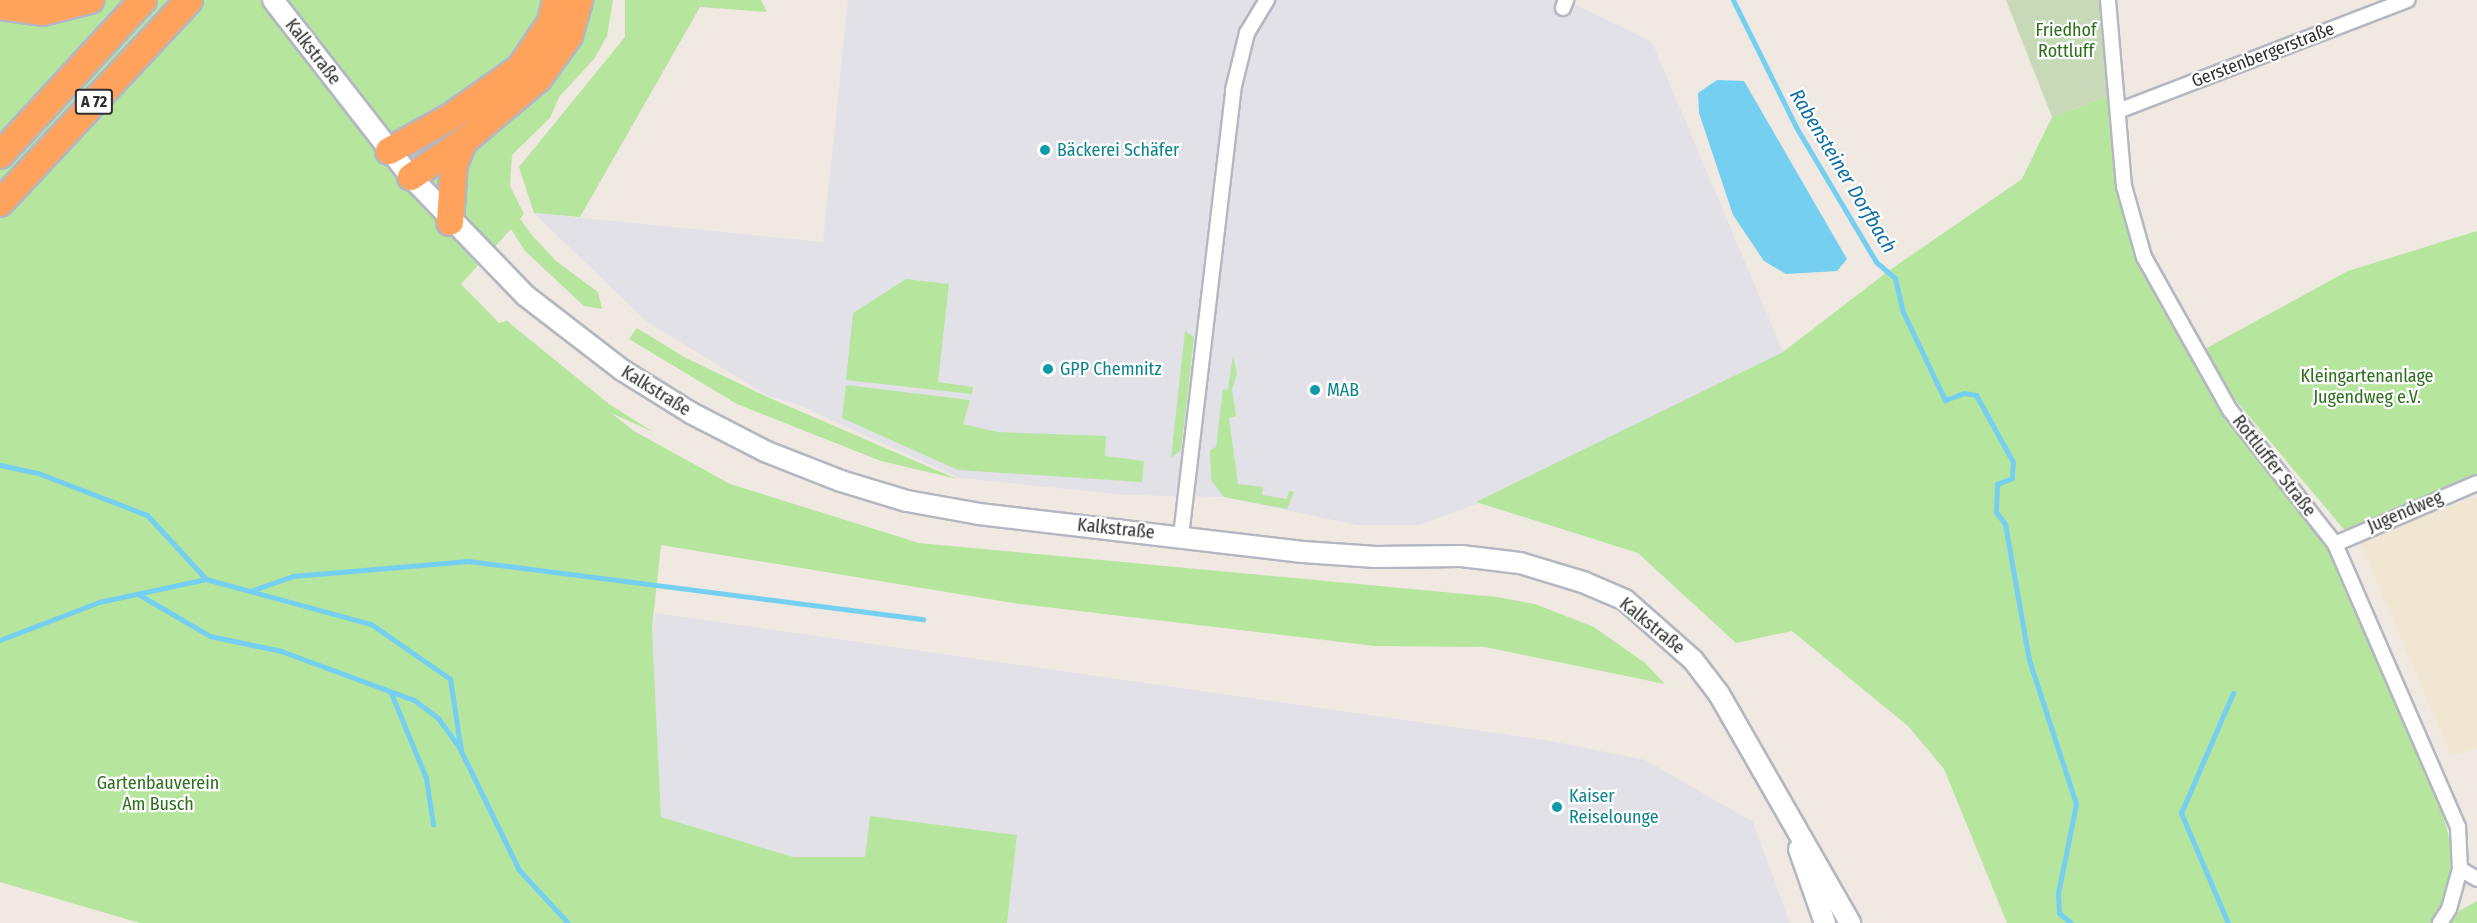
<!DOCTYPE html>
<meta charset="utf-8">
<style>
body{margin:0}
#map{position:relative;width:2477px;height:923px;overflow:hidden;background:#efe9e1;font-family:"Fira Sans Condensed",sans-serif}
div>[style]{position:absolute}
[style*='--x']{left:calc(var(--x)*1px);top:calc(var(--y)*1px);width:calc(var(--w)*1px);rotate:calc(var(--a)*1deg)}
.industrial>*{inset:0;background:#e3e1e8}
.education>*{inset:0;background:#f0e6d1}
.green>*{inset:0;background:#b6e59e}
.cemetery>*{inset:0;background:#c8d9b8}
.water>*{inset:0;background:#75cff0}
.stream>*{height:5px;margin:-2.5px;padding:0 2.5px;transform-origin:2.5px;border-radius:2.5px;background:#75cff0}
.roads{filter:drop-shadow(2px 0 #b4b7c1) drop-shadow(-2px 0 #b4b7c1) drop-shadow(0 2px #b4b7c1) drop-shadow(0 -2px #b4b7c1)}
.street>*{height:14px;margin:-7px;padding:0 7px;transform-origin:7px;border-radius:7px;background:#fff}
.secondary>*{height:20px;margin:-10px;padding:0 10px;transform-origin:10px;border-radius:10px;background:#fff}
.highway>*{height:26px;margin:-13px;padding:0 13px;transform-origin:13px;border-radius:13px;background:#ffa35c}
.dots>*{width:16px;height:16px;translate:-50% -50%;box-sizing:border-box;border:3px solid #fff;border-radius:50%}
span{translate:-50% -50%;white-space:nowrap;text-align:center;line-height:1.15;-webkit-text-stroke:4.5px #fff;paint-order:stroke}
.shield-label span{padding:2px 4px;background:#fff;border:2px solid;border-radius:4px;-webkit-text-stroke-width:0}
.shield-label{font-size:16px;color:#2e2e2e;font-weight:700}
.park-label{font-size:18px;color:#2c6e1b}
.street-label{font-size:18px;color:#2e2e2e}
.culture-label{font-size:18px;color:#0d838f}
.left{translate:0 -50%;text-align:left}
.water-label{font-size:20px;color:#0d6fa3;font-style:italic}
</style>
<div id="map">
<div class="industrial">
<div style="clip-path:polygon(848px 0,1566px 0,1652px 42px,1783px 352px,1477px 504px,1419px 525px,1357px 525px,1224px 497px,1126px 495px,959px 478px,799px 405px,768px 396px,646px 321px,534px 213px,823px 242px)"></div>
<div style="clip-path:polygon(655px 613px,1545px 740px,1645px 760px,1753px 822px,1790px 923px,1007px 923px,1017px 835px,870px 816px,866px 857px,793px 857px,661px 817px,652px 632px)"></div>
</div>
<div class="education">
<div style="clip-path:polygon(2477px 497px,2477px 748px,2451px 756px,2359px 540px)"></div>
</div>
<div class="green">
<div style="clip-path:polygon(0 0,613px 0,607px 36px,594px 59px,559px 97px,550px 118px,512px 155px,510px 186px,524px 214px,520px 219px,530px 233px,556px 261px,598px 292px,602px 309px,584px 306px,525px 251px,511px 229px,461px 284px,499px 323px,507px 321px,609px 404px,653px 432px,611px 413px,634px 431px,730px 484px,919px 543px,1497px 597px,1535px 604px,1594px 627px,1645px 663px,1665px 684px,1485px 647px,1375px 646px,1020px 604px,661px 545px,652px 628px,661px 817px,793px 857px,865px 857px,870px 816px,1017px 835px,1007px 923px,140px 923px,0 882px)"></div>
<div style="clip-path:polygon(625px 0,761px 0,767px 12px,700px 7px,580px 217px,534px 213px,519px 167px,625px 37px)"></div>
<div style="clip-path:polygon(2114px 94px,2125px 221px,2137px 261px,2220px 412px,2328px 548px,2437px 793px,2450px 841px,2451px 875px,2443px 906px,2433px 923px,2007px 923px,1944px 769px,1908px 726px,1792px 631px,1736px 643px,1638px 553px,1476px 502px,1783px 352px,1887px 272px,2022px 179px,2052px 117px)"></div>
<div style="clip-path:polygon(2477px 231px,2477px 476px,2346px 532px,2237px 402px,2201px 351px,2348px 271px)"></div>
<div style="clip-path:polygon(906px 279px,949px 284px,938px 382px,973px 387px,972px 394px,846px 380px,853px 313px)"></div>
<div style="clip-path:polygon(637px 328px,684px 357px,765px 396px,957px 479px,881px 461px,737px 404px,629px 339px)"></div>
<div style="clip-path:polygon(1185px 331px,1194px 337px,1181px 450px,1171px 458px)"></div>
<div style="clip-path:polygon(1233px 355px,1237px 374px,1232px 389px,1236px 416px,1229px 418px,1238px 484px,1263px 487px,1262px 495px,1287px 499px,1289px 491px,1294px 492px,1287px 509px,1224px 497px,1211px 480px,1210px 450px,1216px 447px,1223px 389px,1228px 390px)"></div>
<div style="clip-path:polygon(846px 385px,970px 400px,963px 424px,998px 432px,1106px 436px,1105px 456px,1144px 461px,1142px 482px,958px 470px,842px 418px)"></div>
<div style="clip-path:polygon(2477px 901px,2477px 923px,2451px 923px,2459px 911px)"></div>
</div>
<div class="cemetery">
<div style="clip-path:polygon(2006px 0,2105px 0,2114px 94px,2052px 117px)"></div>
</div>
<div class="water">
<div style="clip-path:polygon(1717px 80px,1744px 81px,1847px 259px,1837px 271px,1786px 274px,1764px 261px,1733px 215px,1699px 113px,1698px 93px)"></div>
</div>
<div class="stream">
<div style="--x:1733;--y:0;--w:142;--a:63.6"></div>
<div style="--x:1796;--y:127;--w:157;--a:59.3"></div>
<div style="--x:1876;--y:262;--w:25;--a:40"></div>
<div style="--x:1895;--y:278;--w:35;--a:77"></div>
<div style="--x:1903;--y:312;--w:98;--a:64.5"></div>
<div style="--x:1945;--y:400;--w:20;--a:-20"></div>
<div style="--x:1964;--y:393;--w:12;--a:9"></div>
<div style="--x:1976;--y:395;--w:77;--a:61.1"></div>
<div style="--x:2013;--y:462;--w:16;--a:94"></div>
<div style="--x:2012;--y:478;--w:16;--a:158"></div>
<div style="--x:1997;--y:484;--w:28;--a:92"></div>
<div style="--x:1996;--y:512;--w:15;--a:53"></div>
<div style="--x:2005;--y:524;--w:138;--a:80"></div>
<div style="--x:2029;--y:660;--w:151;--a:71.9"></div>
<div style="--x:2076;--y:804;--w:91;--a:101.4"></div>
<div style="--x:2058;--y:893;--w:20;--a:87"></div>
<div style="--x:2059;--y:913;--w:16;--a:40"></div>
<div style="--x:0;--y:465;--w:39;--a:12"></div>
<div style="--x:38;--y:473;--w:117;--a:21.1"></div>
<div style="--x:147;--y:515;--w:87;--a:47.3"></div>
<div style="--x:250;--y:591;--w:46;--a:-19.2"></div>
<div style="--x:293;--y:576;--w:176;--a:-4.9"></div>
<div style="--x:468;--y:561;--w:459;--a:7.3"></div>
<div style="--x:138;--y:594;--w:83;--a:30.3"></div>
<div style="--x:210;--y:636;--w:73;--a:11.9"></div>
<div style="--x:281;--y:651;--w:142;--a:20.2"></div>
<div style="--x:414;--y:700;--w:30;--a:37"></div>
<div style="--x:438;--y:718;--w:39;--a:54"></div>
<div style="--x:0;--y:640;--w:106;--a:-21"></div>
<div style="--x:99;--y:602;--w:109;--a:-12.1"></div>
<div style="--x:206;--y:579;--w:171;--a:15.3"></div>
<div style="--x:371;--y:624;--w:96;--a:34.8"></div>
<div style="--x:450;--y:679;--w:73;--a:81.3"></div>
<div style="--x:461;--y:751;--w:132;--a:64"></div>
<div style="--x:519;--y:870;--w:72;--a:47.2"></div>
<div style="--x:391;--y:693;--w:92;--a:67.6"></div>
<div style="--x:426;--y:778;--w:47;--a:81.3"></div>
<div style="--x:2228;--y:923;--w:120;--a:-113.1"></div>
<div style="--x:2181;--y:813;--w:131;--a:-66.6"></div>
</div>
<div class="roads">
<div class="street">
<div style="--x:2108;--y:0;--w:187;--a:85.1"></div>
<div style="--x:2124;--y:186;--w:74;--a:74.3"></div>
<div style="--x:2144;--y:257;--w:176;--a:60.7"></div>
<div style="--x:2230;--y:410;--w:170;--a:51.9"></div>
<div style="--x:2335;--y:544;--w:309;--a:66.5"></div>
<div style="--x:2458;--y:827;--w:42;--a:87.3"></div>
<div style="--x:2460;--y:869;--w:41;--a:105.4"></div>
<div style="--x:2449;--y:909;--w:17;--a:123"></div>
<div style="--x:1563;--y:8;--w:9;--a:-69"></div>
<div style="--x:2118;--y:111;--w:310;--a:-21"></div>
<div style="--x:1181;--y:536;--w:449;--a:-83.3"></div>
<div style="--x:1233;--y:90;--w:59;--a:-76.2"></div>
<div style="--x:1247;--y:33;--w:39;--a:-59"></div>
<div style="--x:2335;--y:544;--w:155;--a:-23.2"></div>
<div style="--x:2460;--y:869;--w:20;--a:30"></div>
</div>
<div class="secondary">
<div style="--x:273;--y:0;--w:224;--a:52.1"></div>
<div style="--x:411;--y:177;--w:165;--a:46"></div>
<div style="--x:526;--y:296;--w:121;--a:37.6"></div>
<div style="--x:622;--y:370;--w:81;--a:31.9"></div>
<div style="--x:691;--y:413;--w:85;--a:27.2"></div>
<div style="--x:767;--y:452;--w:79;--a:21.4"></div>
<div style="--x:841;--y:481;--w:69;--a:16.9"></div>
<div style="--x:907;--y:501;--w:73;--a:10.2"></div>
<div style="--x:979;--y:514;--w:326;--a:6.7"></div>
<div style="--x:1303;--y:552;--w:73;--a:3.9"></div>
<div style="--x:1376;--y:557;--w:85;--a:-0.7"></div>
<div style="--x:1461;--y:556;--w:59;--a:6.8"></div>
<div style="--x:1520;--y:563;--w:66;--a:16.8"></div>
<div style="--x:1583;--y:582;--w:46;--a:23.2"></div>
<div style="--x:1625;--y:600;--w:91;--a:41.4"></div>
<div style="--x:1693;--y:660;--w:43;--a:52.6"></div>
<div style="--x:1719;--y:694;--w:264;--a:60.2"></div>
<div style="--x:1799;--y:849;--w:78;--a:70.6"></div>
</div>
<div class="highway">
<div style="--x:0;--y:6;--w:43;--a:7.9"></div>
<div style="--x:43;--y:12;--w:49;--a:-14.3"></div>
<div style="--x:389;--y:151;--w:68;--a:-28.8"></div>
<div style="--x:449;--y:118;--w:87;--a:-35.2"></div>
<div style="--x:520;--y:68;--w:55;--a:-56"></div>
<div style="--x:551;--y:22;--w:23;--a:-77"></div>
<div style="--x:0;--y:155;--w:211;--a:-47.3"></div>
<div style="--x:411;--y:177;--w:64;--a:-34.2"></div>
<div style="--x:464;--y:141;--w:97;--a:-40"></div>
<div style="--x:538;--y:79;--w:53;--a:-54.2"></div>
<div style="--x:569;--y:36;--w:37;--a:-74"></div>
<div style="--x:0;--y:203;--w:277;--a:-47"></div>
<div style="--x:450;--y:222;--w:58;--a:-86.1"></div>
<div style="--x:454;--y:164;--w:25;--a:-67"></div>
</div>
</div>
<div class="dots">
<div style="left:1045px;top:150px;background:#0f9aa8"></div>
<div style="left:1048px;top:369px;background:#0f9aa8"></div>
<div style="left:1315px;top:390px;background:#0f9aa8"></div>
<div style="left:1557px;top:807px;background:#0f9aa8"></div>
</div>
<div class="shield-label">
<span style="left:94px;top:102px">A 72</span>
</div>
<div class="park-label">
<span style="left:2066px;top:41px">Friedhof<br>Rottluff</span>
<span style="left:2367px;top:387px">Kleingartenanlage<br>Jugendweg e.V.</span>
<span style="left:158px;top:794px">Gartenbauverein<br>Am Busch</span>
</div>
<div class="street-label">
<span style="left:313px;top:52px;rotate:52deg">Kalkstraße</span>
<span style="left:2263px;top:55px;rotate:-21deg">Gerstenbergerstraße</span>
<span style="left:656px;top:391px;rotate:32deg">Kalkstraße</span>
<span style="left:2274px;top:466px;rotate:52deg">Rottluffer Straße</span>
<span style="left:2405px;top:512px;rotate:-23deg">Jugendweg</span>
<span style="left:1116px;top:529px;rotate:6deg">Kalkstraße</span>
<span style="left:1652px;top:626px;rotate:39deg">Kalkstraße</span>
</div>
<div class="culture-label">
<span class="left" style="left:1057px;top:150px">Bäckerei Schäfer</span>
<span class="left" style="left:1060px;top:369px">GPP Chemnitz</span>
<span class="left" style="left:1327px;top:390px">MAB</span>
<span class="left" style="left:1569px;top:807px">Kaiser<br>Reiselounge</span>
</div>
<div class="water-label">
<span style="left:1843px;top:171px;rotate:59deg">Rabensteiner Dorfbach</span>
</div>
</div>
